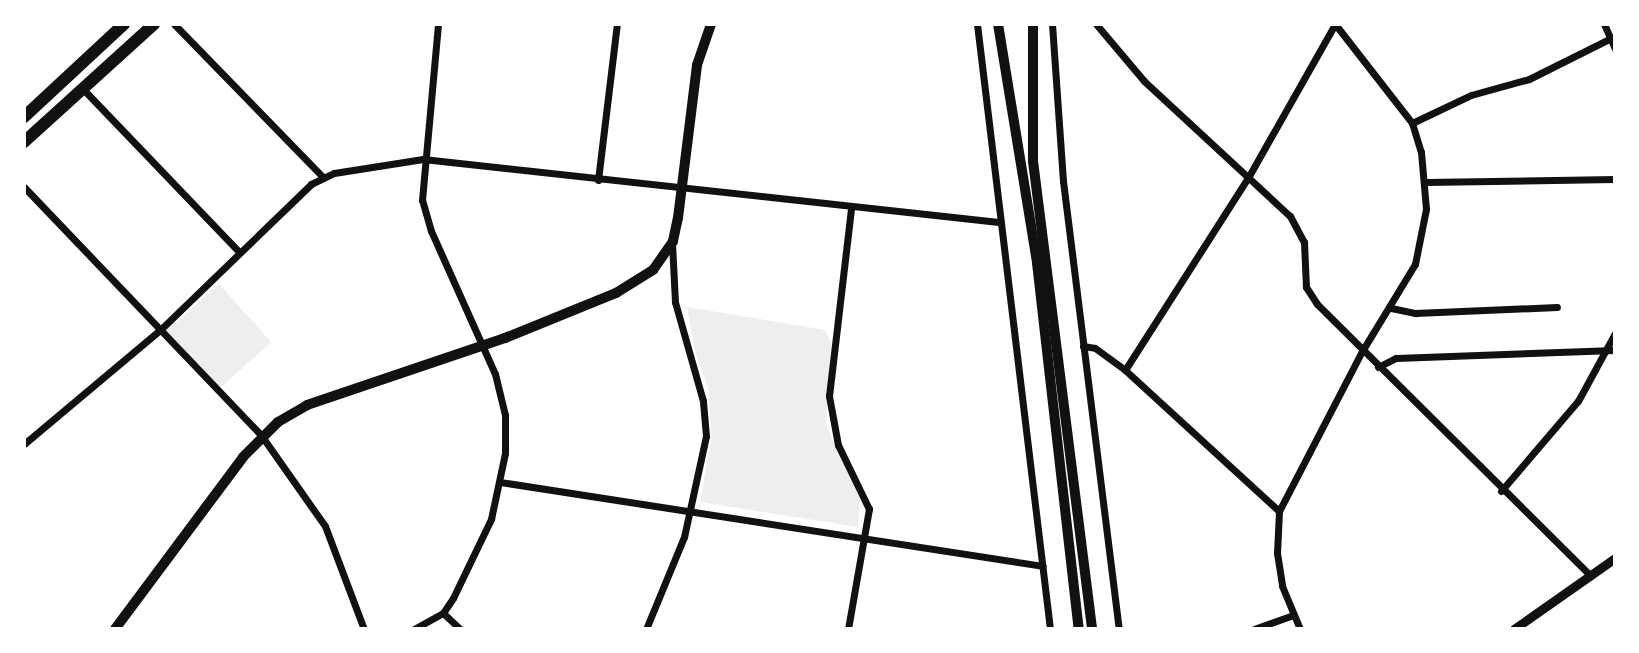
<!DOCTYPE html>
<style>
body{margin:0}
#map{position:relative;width:1639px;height:653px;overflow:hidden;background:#fff;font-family:Figtree,sans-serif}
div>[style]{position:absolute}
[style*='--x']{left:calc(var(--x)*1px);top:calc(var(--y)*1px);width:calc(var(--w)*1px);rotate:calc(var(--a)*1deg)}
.green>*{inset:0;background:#eee;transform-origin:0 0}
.minor>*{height:7px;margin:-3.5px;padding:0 3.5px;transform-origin:3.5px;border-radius:3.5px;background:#111}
.tertiary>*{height:9px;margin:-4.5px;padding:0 4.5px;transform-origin:4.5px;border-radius:4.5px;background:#111}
.secondary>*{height:10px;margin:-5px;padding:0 5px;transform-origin:5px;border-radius:5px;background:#111}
.primary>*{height:12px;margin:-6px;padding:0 6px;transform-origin:6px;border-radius:6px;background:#111}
span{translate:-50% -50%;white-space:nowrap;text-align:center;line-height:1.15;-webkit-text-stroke:6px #fff;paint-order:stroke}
.frame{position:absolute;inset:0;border:26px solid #fff;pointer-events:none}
</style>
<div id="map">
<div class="green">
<div style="left:219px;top:284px;width:78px;height:70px;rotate:48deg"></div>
<div style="clip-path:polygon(687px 307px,825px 330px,831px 343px,826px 425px,860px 499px,858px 527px,700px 502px,711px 440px,709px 390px,696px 355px)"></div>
</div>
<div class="minor">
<div style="--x:174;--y:24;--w:214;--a:45.8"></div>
<div style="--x:977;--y:24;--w:609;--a:83.12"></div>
<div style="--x:1052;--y:24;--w:157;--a:86"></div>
<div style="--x:1063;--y:181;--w:451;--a:82.9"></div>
<div style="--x:1096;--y:24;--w:75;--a:49.9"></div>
<div style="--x:1144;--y:81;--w:199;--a:42.8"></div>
<div style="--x:1290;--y:216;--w:30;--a:62"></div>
<div style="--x:1304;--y:242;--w:45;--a:87.5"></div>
<div style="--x:1306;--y:287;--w:20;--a:57"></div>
<div style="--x:1317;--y:304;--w:386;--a:44.8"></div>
<div style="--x:1604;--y:24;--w:27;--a:66"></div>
<div style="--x:82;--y:88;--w:228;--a:46.2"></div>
<div style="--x:1412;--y:123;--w:65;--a:-25.4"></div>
<div style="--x:1471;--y:95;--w:60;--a:-15.4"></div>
<div style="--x:1529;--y:79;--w:96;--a:-26.6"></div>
<div style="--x:598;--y:180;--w:157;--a:-83.1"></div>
<div style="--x:1426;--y:182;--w:189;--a:-0.9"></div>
<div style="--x:24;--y:187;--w:343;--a:46.3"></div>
<div style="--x:261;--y:435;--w:111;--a:54.9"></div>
<div style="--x:325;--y:526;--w:110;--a:69.3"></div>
<div style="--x:1391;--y:308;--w:25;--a:12"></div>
<div style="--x:1415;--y:313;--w:142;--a:-2.4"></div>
<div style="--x:1083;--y:346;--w:12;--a:9"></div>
<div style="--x:1095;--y:348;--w:37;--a:36"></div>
<div style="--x:1125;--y:370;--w:209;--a:42.5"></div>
<div style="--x:1378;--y:367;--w:20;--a:-27"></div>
<div style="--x:1396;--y:358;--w:219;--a:-2.1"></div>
<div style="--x:1125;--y:370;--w:230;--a:-57.4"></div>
<div style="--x:1249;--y:176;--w:175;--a:-60.5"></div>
<div style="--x:1335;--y:24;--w:125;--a:52.1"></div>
<div style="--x:1412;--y:123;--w:30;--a:73"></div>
<div style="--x:1421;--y:152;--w:57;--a:85"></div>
<div style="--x:1426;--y:209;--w:56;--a:101.3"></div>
<div style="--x:1415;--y:264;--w:102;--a:121.3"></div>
<div style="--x:1362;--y:351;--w:180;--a:117.4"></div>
<div style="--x:1279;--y:511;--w:42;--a:92.7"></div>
<div style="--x:1277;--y:553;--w:33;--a:81"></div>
<div style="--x:1282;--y:586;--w:47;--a:67.3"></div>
<div style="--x:24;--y:444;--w:177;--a:-40"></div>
<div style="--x:160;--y:330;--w:210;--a:-44"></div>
<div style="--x:311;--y:184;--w:25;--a:-26"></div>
<div style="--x:334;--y:173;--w:90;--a:-8.9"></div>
<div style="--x:423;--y:159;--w:579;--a:6.24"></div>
<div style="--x:500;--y:482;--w:549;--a:8.79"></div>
<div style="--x:1501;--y:491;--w:118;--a:-49.5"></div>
<div style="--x:1578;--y:401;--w:77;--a:-61.4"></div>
<div style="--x:443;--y:613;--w:23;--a:43"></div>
<div style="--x:414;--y:629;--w:33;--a:-29"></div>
<div style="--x:443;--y:613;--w:18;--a:-56"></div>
<div style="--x:453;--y:598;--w:88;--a:-64.3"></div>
<div style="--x:491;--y:519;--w:67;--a:-78"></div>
<div style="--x:505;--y:453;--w:38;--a:-90"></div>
<div style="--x:505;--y:415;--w:42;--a:-103.7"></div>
<div style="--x:495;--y:374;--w:157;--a:-114.1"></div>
<div style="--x:431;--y:231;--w:32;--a:-106"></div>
<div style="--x:422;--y:200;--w:177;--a:-84.8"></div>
<div style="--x:646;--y:629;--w:100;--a:-67.6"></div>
<div style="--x:684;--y:537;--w:103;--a:-77.7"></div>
<div style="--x:706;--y:436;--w:35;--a:-95"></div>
<div style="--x:703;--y:401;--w:103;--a:-105.8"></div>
<div style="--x:675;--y:302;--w:59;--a:-92.9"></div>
<div style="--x:848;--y:629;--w:122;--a:-80.1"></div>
<div style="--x:869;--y:509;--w:71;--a:-115.8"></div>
<div style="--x:838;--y:445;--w:50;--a:-100.4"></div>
<div style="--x:829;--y:396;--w:187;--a:-83.3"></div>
<div style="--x:1254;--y:629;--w:41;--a:-19.7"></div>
</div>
<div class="tertiary">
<div style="--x:1514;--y:629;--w:123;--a:-35.1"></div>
</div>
<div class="secondary">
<div style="--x:998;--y:24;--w:242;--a:80.7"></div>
<div style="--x:1037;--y:263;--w:368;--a:83.5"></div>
<div style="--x:1033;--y:24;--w:137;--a:90"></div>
<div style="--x:1033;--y:161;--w:472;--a:82.8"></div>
<div style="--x:115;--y:629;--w:214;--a:-53.3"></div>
<div style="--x:243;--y:457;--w:49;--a:-45"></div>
<div style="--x:278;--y:422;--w:34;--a:-30"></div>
<div style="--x:307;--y:405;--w:209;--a:-18.7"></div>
<div style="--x:505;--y:338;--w:120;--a:-22.1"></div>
<div style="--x:616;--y:293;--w:44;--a:-31.9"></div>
<div style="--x:653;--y:270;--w:35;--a:-55"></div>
<div style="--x:673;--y:241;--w:24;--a:-78"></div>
<div style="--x:678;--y:218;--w:154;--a:-82.9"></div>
<div style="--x:697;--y:65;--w:43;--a:-71.1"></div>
</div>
<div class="primary">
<div style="--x:24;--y:117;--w:137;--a:-42.9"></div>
<div style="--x:24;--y:142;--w:176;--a:-42.2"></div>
</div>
<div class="frame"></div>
</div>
